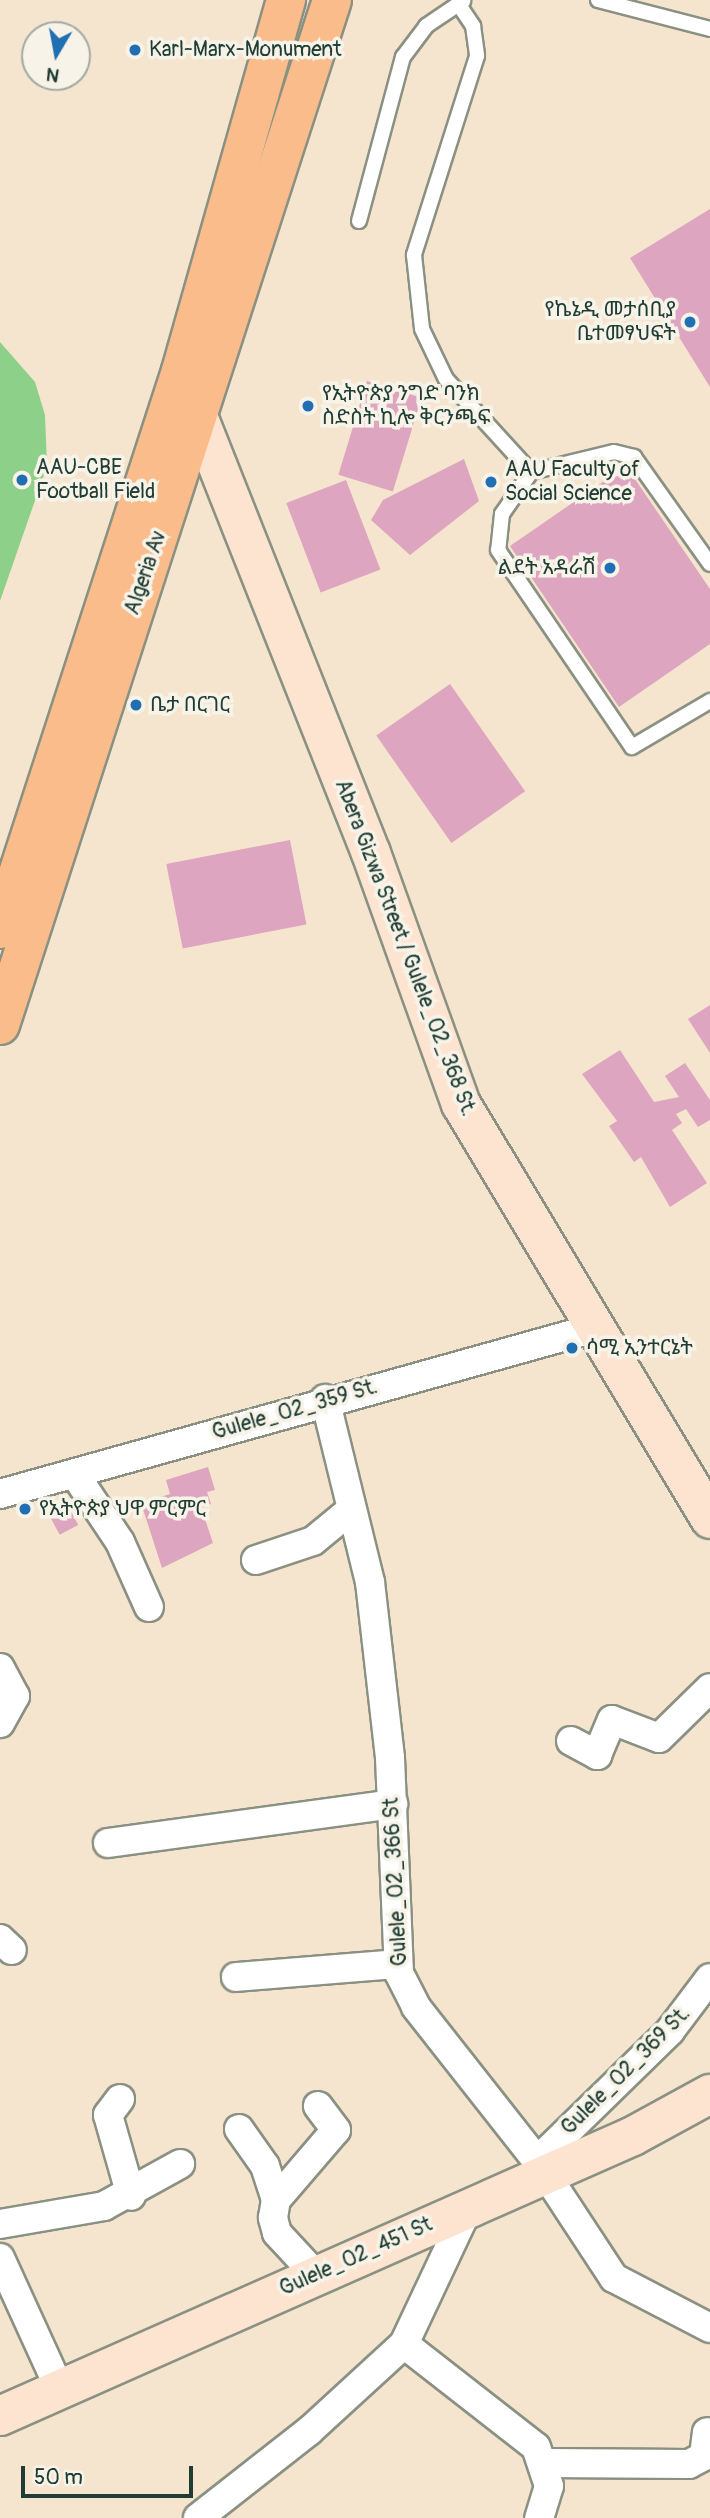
<!DOCTYPE html>
<meta charset="utf-8">
<style>
body{margin:0}
#map{position:relative;width:710px;height:2518px;overflow:hidden;background:#f5e5cf;font-family:Pangolin,"Noto Sans Ethiopic",sans-serif}
div>[style]{position:absolute}
[style*='--x']{left:calc(var(--x)*1px);top:calc(var(--y)*1px);width:calc(var(--w)*1px);rotate:calc(var(--a)*1deg)}
.green>*{inset:0;background:#8dd089}
.building>*{inset:0;background:#dda5bf;transform-origin:0 0}
.roads{filter:drop-shadow(2px 0 #8a9182) drop-shadow(-2px 0 #8a9182) drop-shadow(0 2px #8a9182) drop-shadow(0 -2px #8a9182)}
.lane>*{height:14px;margin:-7px;padding:0 7px;transform-origin:7px;border-radius:7px;background:#fff}
.street>*{height:28px;margin:-14px;padding:0 14px;transform-origin:14px;border-radius:14px;background:#fff}
.secondary>*{height:38px;margin:-19px;padding:0 19px;transform-origin:19px;border-radius:19px;background:#fde4d0}
.primary>*{height:38px;margin:-19px;padding:0 19px;transform-origin:19px;border-radius:19px;background:#f9bc8a}
.dots>*{width:19px;height:19px;translate:-50% -50%;box-sizing:border-box;border:4px solid #f7f3e8;border-radius:50%}
span{translate:-50% -50%;white-space:nowrap;text-align:center;line-height:1.15;-webkit-text-stroke:7px #f7f3e8;paint-order:stroke}
.poi-label{font-size:21px;color:#1f3d34}
.left{translate:0 -50%;text-align:left}
.right{translate:-100% -50%;text-align:right}
.street-label{font-size:21px;color:#1f3d34}
.north{position:absolute;left:21px;top:21px;width:70px;height:70px;box-sizing:border-box;background:#f7f3e8;border:2px solid #a1aaa0;border-radius:50%;rotate:190deg;font-size:19px;font-weight:700;line-height:28px;text-align:center;color:#1f3d34}
.north::after{content:'';display:block;margin:auto;width:24px;height:32px;background:#1f6fb2;clip-path:polygon(50% 0,100% 100%,50% 72%,0 100%)}
.scale{position:absolute;left:21px;top:2466px;width:172px;height:32px;box-sizing:border-box;border:4px solid #1f3d34;border-top:0;padding-left:9px;font-size:21px;line-height:24px;white-space:nowrap;color:#1f3d34;-webkit-text-stroke:5px #f7f3e8;paint-order:stroke}
</style>
<div id="map">
<div class="green">
<div style="clip-path:polygon(0 342px,35px 382px,45px 415px,47px 466px,0 601px)"></div>
</div>
<div class="building">
<div style="clip-path:polygon(710px 209px,710px 387px,630px 258px)"></div>
<div style="left:367px;top:381px;width:57px;height:98px;rotate:17deg"></div>
<div style="clip-path:polygon(464px 459px,479px 501px,410px 555px,371px 520px,383px 500px)"></div>
<div style="clip-path:polygon(626px 466px,710px 589px,710px 644px,619px 707px,510px 546px)"></div>
<div style="left:346px;top:480px;width:96px;height:64px;rotate:69deg"></div>
<div style="left:450px;top:684px;width:131px;height:90px;rotate:55deg"></div>
<div style="left:290px;top:840px;width:86px;height:126px;rotate:79deg"></div>
<div style="clip-path:polygon(710px 1005px,710px 1053px,688px 1019px)"></div>
<div style="clip-path:polygon(620px 1050px,654px 1102px,679px 1097px,665px 1076px,685px 1063px,710px 1100px,710px 1120px,698px 1127px,686px 1109px,676px 1114px,682px 1123px,672px 1130px,707px 1183px,670px 1207px,641px 1157px,634px 1162px,609px 1126px,617px 1121px,582px 1074px)"></div>
<div style="clip-path:polygon(208px 1467px,215px 1490px,207px 1492px,211px 1504px,201px 1507px,213px 1543px,162px 1568px,141px 1503px,170px 1494px,166px 1480px)"></div>
<div style="left:66px;top:1502px;width:26px;height:21px;rotate:62deg"></div>
</div>
<div class="roads">
<div class="lane">
<div style="--x:598;--y:0;--w:116;--a:14.5"></div>
<div style="--x:461;--y:8;--w:22;--a:56"></div>
<div style="--x:473;--y:26;--w:30;--a:82"></div>
<div style="--x:477;--y:56;--w:209;--a:107.6"></div>
<div style="--x:414;--y:255;--w:74;--a:83.8"></div>
<div style="--x:422;--y:329;--w:55;--a:64.4"></div>
<div style="--x:446;--y:379;--w:126;--a:47.6"></div>
<div style="--x:531;--y:472;--w:85;--a:-13.5"></div>
<div style="--x:614;--y:452;--w:21;--a:14"></div>
<div style="--x:634;--y:457;--w:131;--a:54.6"></div>
<div style="--x:359;--y:221;--w:170;--a:-75"></div>
<div style="--x:403;--y:57;--w:39;--a:-53"></div>
<div style="--x:426;--y:26;--w:45;--a:-34"></div>
<div style="--x:531;--y:472;--w:51;--a:124.6"></div>
<div style="--x:502;--y:514;--w:36;--a:96"></div>
<div style="--x:498;--y:550;--w:238;--a:55.8"></div>
<div style="--x:632;--y:747;--w:91;--a:-30.5"></div>
</div>
<div class="street">
<div style="--x:325;--y:1399;--w:188;--a:76.2"></div>
<div style="--x:370;--y:1582;--w:177;--a:83.5"></div>
<div style="--x:390;--y:1758;--w:215;--a:87.6"></div>
<div style="--x:399;--y:1973;--w:38;--a:63"></div>
<div style="--x:416;--y:2007;--w:196;--a:51.8"></div>
<div style="--x:537;--y:2161;--w:140;--a:56.7"></div>
<div style="--x:614;--y:2278;--w:108;--a:27.5"></div>
<div style="--x:76;--y:1476;--w:79;--a:56.3"></div>
<div style="--x:120;--y:1542;--w:71;--a:66"></div>
<div style="--x:0;--y:1494;--w:614;--a:-15.6"></div>
<div style="--x:256;--y:1560;--w:60;--a:-18.4"></div>
<div style="--x:313;--y:1541;--w:50;--a:-39.4"></div>
<div style="--x:0;--y:1668;--w:32;--a:62"></div>
<div style="--x:15;--y:1696;--w:31;--a:119"></div>
<div style="--x:571;--y:1741;--w:30;--a:28"></div>
<div style="--x:597;--y:1755;--w:38;--a:-67"></div>
<div style="--x:612;--y:1720;--w:50;--a:21"></div>
<div style="--x:659;--y:1738;--w:71;--a:-44.4"></div>
<div style="--x:108;--y:1843;--w:288;--a:-7.8"></div>
<div style="--x:0;--y:1939;--w:16;--a:43"></div>
<div style="--x:236;--y:1977;--w:162;--a:-4.6"></div>
<div style="--x:120;--y:2099;--w:20;--a:127"></div>
<div style="--x:108;--y:2115;--w:84;--a:74.1"></div>
<div style="--x:239;--y:2129;--w:45;--a:54.9"></div>
<div style="--x:265;--y:2166;--w:36;--a:72"></div>
<div style="--x:537;--y:2161;--w:186;--a:-44.3"></div>
<div style="--x:670;--y:2031;--w:66;--a:-53"></div>
<div style="--x:0;--y:2224;--w:106;--a:-9.8"></div>
<div style="--x:104;--y:2206;--w:87;--a:-28.9"></div>
<div style="--x:0;--y:2258;--w:147;--a:65.5"></div>
<div style="--x:315;--y:2274;--w:56;--a:-132.8"></div>
<div style="--x:277;--y:2233;--w:16;--a:-105"></div>
<div style="--x:273;--y:2218;--w:18;--a:-81"></div>
<div style="--x:276;--y:2200;--w:92;--a:-49.4"></div>
<div style="--x:336;--y:2130;--w:30;--a:-127"></div>
<div style="--x:404;--y:2344;--w:167;--a:38"></div>
<div style="--x:536;--y:2447;--w:41;--a:71.6"></div>
<div style="--x:549;--y:2486;--w:34;--a:107"></div>
<div style="--x:546;--y:2463;--w:143;--a:0.4"></div>
<div style="--x:689;--y:2464;--w:17;--a:-28"></div>
<div style="--x:704;--y:2456;--w:24;--a:-83"></div>
<div style="--x:198;--y:2518;--w:141;--a:-38.1"></div>
<div style="--x:309;--y:2431;--w:129;--a:-42.5"></div>
<div style="--x:404;--y:2344;--w:153;--a:-64.8"></div>
</div>
<div class="secondary">
<div style="--x:190;--y:396;--w:492;--a:68.4"></div>
<div style="--x:371;--y:853;--w:267;--a:70.3"></div>
<div style="--x:461;--y:1104;--w:484;--a:59"></div>
<div style="--x:0;--y:2416;--w:692;--a:-23.86"></div>
<div style="--x:633;--y:2136;--w:88;--a:-28.6"></div>
</div>
<div class="primary">
<div style="--x:0;--y:929;--w:587;--a:-72.03"></div>
<div style="--x:181;--y:371;--w:386;--a:-74.2"></div>
<div style="--x:0;--y:1025;--w:1077;--a:-72.05"></div>
</div>
</div>
<div class="dots">
<div style="left:135px;top:50px;background:#1f6fb2"></div>
<div style="left:690px;top:322px;background:#1f6fb2"></div>
<div style="left:308px;top:406px;background:#1f6fb2"></div>
<div style="left:22px;top:480px;background:#1f6fb2"></div>
<div style="left:491px;top:482px;background:#1f6fb2"></div>
<div style="left:610px;top:568px;background:#1f6fb2"></div>
<div style="left:136px;top:705px;background:#1f6fb2"></div>
<div style="left:572px;top:1348px;background:#1f6fb2"></div>
<div style="left:25px;top:1509px;background:#1f6fb2"></div>
</div>
<div class="poi-label">
<span class="left" style="left:149px;top:50px">Karl-Marx-Monument</span>
<span class="right" style="left:676px;top:322px">የኬኔዲ መታሰቢያ<br>ቤተመፃህፍት</span>
<span class="left" style="left:322px;top:406px">የኢትዮጵያ ንግድ ባንክ<br>ስድስት ኪሎ ቅርንጫፍ</span>
<span class="left" style="left:36px;top:480px">AAU-CBE<br>Football Field</span>
<span class="left" style="left:505px;top:482px">AAU Faculty of<br>Social Science</span>
<span class="right" style="left:596px;top:568px">ልደት አዳራሽ</span>
<span class="left" style="left:150px;top:705px">ቤታ በርገር</span>
<span class="left" style="left:586px;top:1348px">ሳሚ ኢንተርኔት</span>
<span class="left" style="left:39px;top:1509px">የኢትዮጵያ ህዋ ምርምር</span>
</div>
<div class="street-label">
<span style="left:146px;top:573px;rotate:-71deg">Algeria Av</span>
<span style="left:405px;top:948px;rotate:69deg">Abera Gizwa Street / Gulele_02_368 St.</span>
<span style="left:295px;top:1410px;rotate:-16deg">Gulele_02_359 St.</span>
<span style="left:396px;top:1882px;rotate:-93deg">Gulele_02_366 St</span>
<span style="left:626px;top:2071px;rotate:-45deg">Gulele_02_369 St.</span>
<span style="left:356px;top:2257px;rotate:-24deg">Gulele_02_451 St</span>
</div>
<div class="north">N</div>
<div class="scale">50 m</div>
</div>
